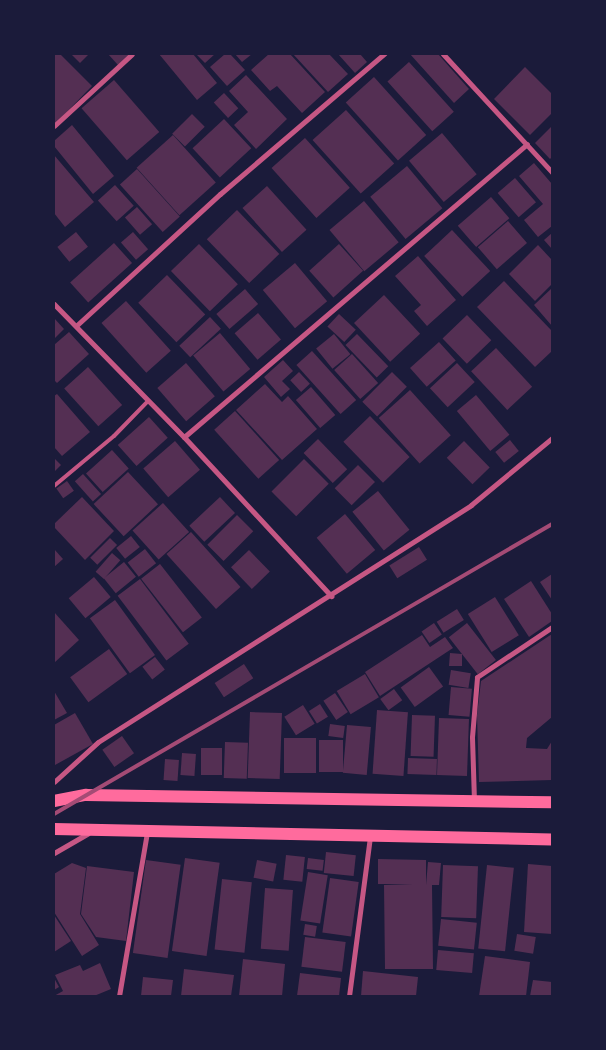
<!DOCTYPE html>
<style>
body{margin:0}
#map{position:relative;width:606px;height:1050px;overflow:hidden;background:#1b1b3a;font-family:Signika,sans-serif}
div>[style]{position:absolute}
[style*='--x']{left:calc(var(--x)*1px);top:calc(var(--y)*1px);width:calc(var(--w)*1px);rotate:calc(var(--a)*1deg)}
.building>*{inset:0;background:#542f53;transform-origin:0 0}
.service>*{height:4px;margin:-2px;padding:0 2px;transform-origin:2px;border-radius:2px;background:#c65784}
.minor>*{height:5px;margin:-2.5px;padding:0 2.5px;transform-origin:2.5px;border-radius:2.5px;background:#c65784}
.primary>*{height:12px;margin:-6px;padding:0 6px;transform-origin:6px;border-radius:6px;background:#ff6b9d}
.rail>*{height:4px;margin:-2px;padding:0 2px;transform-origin:2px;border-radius:2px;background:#a44b75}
span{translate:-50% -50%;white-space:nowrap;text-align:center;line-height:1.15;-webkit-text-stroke:4px #1b1b3a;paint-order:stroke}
.frame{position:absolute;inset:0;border:55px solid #1b1b3a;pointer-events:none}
</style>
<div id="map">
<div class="building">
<div style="clip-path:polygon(54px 54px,60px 54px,92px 86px,54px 125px)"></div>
<div style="clip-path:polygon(71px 54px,89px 54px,80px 63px)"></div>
<div style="clip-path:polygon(108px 54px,130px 54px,118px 65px)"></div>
<div style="clip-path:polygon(159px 54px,193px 54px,217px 83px,197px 100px)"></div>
<div style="clip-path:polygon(196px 54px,215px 54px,205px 63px)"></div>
<div style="clip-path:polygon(225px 54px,230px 54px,245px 70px,227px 86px,210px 67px)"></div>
<div style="clip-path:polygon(235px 54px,252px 54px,242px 62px)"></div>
<div style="clip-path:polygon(269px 54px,290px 54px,325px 92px,302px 113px,277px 86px,270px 91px,251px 70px)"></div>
<div style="clip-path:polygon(293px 54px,329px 54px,348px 74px,328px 92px)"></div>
<div style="clip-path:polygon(338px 54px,360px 54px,367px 62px,355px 73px)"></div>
<div style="clip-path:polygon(410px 54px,438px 54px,469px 89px,454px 103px)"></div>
<div style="left:409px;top:62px;width:67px;height:29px;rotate:48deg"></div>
<div style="clip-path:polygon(525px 67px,552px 94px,552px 113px,530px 135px,494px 99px)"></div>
<div style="clip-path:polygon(246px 75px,287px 119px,256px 149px,234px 125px,248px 112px,229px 91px)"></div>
<div style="left:374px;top:77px;width:78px;height:38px;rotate:48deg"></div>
<div style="left:114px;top:80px;width:69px;height:43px;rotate:49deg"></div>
<div style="left:224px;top:93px;width:21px;height:14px;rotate:47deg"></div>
<div style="left:346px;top:110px;width:72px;height:45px;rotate:48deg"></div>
<div style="left:192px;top:114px;width:18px;height:28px;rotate:45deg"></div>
<div style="left:224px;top:119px;width:40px;height:43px;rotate:47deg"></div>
<div style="clip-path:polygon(72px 125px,114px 176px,93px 194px,54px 146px,54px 141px)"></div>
<div style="clip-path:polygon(552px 126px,552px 157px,550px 159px,535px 143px)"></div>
<div style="left:442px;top:133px;width:54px;height:43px;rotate:50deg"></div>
<div style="left:173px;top:135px;width:64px;height:49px;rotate:48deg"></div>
<div style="left:305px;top:138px;width:67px;height:45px;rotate:48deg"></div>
<div style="clip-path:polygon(54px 155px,94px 202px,65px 227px,54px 213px)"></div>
<div style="clip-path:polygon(534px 163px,552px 184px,552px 226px,538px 237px,524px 220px,543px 204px,519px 176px)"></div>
<div style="left:407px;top:166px;width:55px;height:48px;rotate:50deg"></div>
<div style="left:137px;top:169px;width:64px;height:23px;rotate:48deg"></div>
<div style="left:515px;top:178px;width:32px;height:23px;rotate:49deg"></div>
<div style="left:115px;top:185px;width:28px;height:23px;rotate:48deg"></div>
<div style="left:267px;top:186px;width:59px;height:33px;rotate:48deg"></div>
<div style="left:491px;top:197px;width:28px;height:44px;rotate:49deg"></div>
<div style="left:364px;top:201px;width:54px;height:45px;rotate:50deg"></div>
<div style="left:137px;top:207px;width:23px;height:16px;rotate:49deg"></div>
<div style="left:237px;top:210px;width:61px;height:42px;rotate:46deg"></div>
<div style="left:508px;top:221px;width:29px;height:40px;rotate:49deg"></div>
<div style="left:452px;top:230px;width:56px;height:38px;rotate:47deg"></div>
<div style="left:76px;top:232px;width:19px;height:24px;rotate:51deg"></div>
<div style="left:133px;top:232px;width:23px;height:16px;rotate:49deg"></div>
<div style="clip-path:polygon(552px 233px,552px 249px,544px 240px)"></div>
<div style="left:114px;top:243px;width:27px;height:59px;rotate:48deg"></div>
<div style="left:199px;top:244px;width:56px;height:39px;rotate:46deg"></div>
<div style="left:339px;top:244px;width:36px;height:40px;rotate:48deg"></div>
<div style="clip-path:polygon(538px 245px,552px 260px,552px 284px,535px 301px,509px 274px)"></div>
<div style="clip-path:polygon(418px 256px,456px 300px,427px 326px,414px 311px,421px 305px,395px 276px)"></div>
<div style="left:295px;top:263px;width:50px;height:42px;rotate:50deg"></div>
<div style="left:167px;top:275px;width:55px;height:40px;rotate:46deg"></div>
<div style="clip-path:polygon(504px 281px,552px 331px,552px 351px,535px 367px,477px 307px)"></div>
<div style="clip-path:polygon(552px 288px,552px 326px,534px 305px)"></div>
<div style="left:245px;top:289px;width:20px;height:38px;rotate:49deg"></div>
<div style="left:384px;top:295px;width:53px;height:41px;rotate:47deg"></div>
<div style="left:126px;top:301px;width:67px;height:33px;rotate:48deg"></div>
<div style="left:258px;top:313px;width:35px;height:31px;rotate:49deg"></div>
<div style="left:339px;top:314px;width:23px;height:17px;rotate:43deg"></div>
<div style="left:467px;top:315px;width:35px;height:34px;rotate:46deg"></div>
<div style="left:210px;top:317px;width:16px;height:42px;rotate:47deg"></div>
<div style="clip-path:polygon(54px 318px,64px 329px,54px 339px)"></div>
<div style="clip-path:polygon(69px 332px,89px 354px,57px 383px,54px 380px,54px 345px)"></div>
<div style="left:220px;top:333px;width:47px;height:35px;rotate:50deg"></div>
<div style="left:334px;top:334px;width:26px;height:23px;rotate:51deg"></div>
<div style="left:357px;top:334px;width:45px;height:16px;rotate:46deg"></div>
<div style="left:439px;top:342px;width:25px;height:39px;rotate:48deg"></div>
<div style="left:496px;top:348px;width:53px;height:34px;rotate:47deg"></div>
<div style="left:312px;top:351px;width:66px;height:21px;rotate:48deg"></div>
<div style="left:352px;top:354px;width:39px;height:24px;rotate:48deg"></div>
<div style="clip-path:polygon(283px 360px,293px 371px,282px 381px,290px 389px,281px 397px,264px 377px)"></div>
<div style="left:186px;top:363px;width:44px;height:38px;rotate:49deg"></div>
<div style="left:457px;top:363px;width:26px;height:37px;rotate:47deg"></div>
<div style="left:88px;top:367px;width:51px;height:32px;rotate:48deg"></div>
<div style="left:299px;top:372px;width:16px;height:12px;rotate:47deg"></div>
<div style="left:392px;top:372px;width:21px;height:42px;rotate:45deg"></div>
<div style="clip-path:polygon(265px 384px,282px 402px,288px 396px,317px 429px,282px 460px,236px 410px)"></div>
<div style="left:311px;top:387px;width:37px;height:20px;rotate:49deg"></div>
<div style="left:410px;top:390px;width:61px;height:42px;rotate:48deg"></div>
<div style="clip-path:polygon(57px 394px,90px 432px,62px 456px,54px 447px,54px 396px)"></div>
<div style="left:476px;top:395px;width:52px;height:25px;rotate:50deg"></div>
<div style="left:235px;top:411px;width:66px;height:28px;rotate:48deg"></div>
<div style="left:370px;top:416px;width:57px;height:37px;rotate:46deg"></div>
<div style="left:149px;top:417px;width:28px;height:42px;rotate:48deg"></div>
<div style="left:318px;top:439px;width:42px;height:20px;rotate:46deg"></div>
<div style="left:510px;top:440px;width:14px;height:19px;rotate:51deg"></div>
<div style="left:175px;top:441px;width:38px;height:42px;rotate:49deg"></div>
<div style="left:464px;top:441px;width:37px;height:24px;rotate:46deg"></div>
<div style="left:112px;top:450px;width:25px;height:35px;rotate:48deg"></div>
<div style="clip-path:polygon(54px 458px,61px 465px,54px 472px)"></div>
<div style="left:304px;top:459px;width:35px;height:46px;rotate:45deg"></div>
<div style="left:358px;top:465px;width:24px;height:33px;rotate:45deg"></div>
<div style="left:128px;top:472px;width:44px;height:47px;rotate:47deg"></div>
<div style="left:83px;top:474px;width:27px;height:11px;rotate:48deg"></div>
<div style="left:67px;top:481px;width:12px;height:13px;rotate:55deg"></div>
<div style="left:378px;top:491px;width:50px;height:33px;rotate:51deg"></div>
<div style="clip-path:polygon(82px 497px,114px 531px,85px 560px,54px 527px,54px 524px)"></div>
<div style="left:220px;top:497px;width:22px;height:42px;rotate:47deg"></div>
<div style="left:163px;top:503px;width:39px;height:41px;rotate:48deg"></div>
<div style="left:345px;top:514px;width:47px;height:37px;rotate:50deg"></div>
<div style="left:237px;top:515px;width:23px;height:42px;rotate:45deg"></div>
<div style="left:191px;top:532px;width:74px;height:33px;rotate:48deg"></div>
<div style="left:131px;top:536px;width:14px;height:19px;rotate:51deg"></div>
<div style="left:110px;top:538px;width:10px;height:28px;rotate:45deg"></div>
<div style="left:419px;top:547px;width:15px;height:35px;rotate:58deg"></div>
<div style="clip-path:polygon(54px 549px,63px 559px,54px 567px)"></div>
<div style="left:145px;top:549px;width:18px;height:22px;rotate:52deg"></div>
<div style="left:249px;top:550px;width:30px;height:25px;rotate:46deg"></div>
<div style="left:112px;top:553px;width:11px;height:25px;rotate:41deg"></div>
<div style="left:124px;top:562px;width:19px;height:26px;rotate:51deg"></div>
<div style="left:160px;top:564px;width:68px;height:24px;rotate:52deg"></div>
<div style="clip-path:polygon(552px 574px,552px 600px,540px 582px)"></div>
<div style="left:94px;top:577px;width:26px;height:33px;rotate:50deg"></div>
<div style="left:140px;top:579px;width:81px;height:28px;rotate:53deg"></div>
<div style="clip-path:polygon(531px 581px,552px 614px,552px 621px,529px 637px,504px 599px)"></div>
<div style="left:495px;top:597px;width:45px;height:32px;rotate:58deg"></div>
<div style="left:115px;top:600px;width:68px;height:31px;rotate:54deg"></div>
<div style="left:457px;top:609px;width:13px;height:24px;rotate:58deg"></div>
<div style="clip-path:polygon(54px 612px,79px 640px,54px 663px)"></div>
<div style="left:434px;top:623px;width:14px;height:15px;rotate:56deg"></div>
<div style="left:467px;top:623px;width:47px;height:23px;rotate:52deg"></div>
<div style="clip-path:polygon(552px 634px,552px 717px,527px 738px,526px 748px,547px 749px,552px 741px,552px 780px,479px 782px,477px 715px,481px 681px)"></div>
<div style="clip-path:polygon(422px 635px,430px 647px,445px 637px,453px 648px,380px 696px,365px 672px)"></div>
<div style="left:109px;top:649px;width:31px;height:48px;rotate:54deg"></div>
<div style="clip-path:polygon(450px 653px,462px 654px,462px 666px,449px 666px)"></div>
<div style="left:155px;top:657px;width:16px;height:16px;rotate:52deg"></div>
<div style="left:244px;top:664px;width:17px;height:35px;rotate:57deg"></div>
<div style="left:429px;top:667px;width:24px;height:35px;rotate:54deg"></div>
<div style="left:451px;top:670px;width:20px;height:15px;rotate:9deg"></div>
<div style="left:365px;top:674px;width:27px;height:33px;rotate:59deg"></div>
<div style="left:451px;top:687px;width:21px;height:28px;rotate:5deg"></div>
<div style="left:394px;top:689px;width:14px;height:17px;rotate:54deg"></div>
<div style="clip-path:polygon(54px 691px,67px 713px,54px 720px)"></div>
<div style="left:335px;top:693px;width:23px;height:14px;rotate:56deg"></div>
<div style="left:320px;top:704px;width:15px;height:13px;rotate:58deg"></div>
<div style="left:303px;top:705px;width:22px;height:22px;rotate:58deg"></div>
<div style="left:377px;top:710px;width:31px;height:64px;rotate:4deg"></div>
<div style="left:250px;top:712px;width:32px;height:66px;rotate:2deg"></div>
<div style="clip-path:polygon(75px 713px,93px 744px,55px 765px,54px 725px)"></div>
<div style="left:412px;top:715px;width:23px;height:41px;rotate:2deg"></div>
<div style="left:439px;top:718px;width:30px;height:57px;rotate:2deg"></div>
<div style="left:330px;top:724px;width:15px;height:12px;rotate:8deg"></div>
<div style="left:347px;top:725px;width:24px;height:48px;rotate:5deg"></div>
<div style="left:122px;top:736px;width:21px;height:24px;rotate:55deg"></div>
<div style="left:284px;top:738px;width:32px;height:35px"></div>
<div style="left:319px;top:740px;width:24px;height:32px"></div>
<div style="left:225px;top:742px;width:23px;height:36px;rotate:2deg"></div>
<div style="left:201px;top:748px;width:21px;height:27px"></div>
<div style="left:182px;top:753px;width:14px;height:22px;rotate:4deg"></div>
<div style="left:408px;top:758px;width:29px;height:16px;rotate:2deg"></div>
<div style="left:165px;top:759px;width:14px;height:21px;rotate:4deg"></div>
<div style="left:326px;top:852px;width:30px;height:21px;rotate:6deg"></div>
<div style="left:286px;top:855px;width:19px;height:25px;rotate:6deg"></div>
<div style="left:185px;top:858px;width:35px;height:94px;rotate:8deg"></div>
<div style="left:308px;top:858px;width:16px;height:11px;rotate:7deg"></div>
<div style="clip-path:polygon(378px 859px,426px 860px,426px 885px,428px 862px,441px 863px,439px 885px,432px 885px,433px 969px,385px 969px,384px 885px,413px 884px,378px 884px)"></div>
<div style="left:146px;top:860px;width:35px;height:94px;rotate:8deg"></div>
<div style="left:257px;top:860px;width:20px;height:18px;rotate:11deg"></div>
<div style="clip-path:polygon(72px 863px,86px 868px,80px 914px,99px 945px,82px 956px,54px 912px,54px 874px)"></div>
<div style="clip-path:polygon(528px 864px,552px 866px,552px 934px,524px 932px)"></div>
<div style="left:443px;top:865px;width:35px;height:52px;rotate:2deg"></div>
<div style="left:487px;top:865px;width:27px;height:84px;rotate:6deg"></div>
<div style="clip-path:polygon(87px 866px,134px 872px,126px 941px,96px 937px,81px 914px)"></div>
<div style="left:308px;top:872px;width:20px;height:49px;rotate:9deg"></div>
<div style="left:330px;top:878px;width:29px;height:55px;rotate:8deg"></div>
<div style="left:222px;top:879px;width:30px;height:71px;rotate:6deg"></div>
<div style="left:265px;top:888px;width:28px;height:61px;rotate:4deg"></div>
<div style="clip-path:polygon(54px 915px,71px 941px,54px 952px)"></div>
<div style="left:441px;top:919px;width:36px;height:27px;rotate:6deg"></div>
<div style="left:305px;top:924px;width:12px;height:11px;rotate:9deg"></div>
<div style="left:517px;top:934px;width:19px;height:17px;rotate:9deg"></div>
<div style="left:305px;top:937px;width:41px;height:30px;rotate:7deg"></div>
<div style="left:438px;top:950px;width:36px;height:20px;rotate:5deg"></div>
<div style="clip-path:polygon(485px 956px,530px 962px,526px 996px,479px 996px)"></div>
<div style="clip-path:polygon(243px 959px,285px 964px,282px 996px,239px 996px)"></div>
<div style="clip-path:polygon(100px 963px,111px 989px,94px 996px,54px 996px,63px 991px,55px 975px,80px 965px,83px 971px)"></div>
<div style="clip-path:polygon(184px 969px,234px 975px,231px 996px,181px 996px)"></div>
<div style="clip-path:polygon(363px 971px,418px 977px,416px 996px,361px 996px)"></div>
<div style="clip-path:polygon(300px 973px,341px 978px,339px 996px,297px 996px)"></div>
<div style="clip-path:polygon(143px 977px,173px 980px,171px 996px,141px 996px)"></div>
<div style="clip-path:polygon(54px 978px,59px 987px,54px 990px)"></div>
<div style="clip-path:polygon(533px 980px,552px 982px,552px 996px,530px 996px)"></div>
</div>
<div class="service">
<div style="--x:54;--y:486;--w:78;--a:-39.8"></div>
<div style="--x:114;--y:436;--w:49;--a:-45.8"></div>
</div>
<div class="minor">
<div style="--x:443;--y:54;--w:161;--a:47.3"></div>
<div style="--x:54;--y:126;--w:106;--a:-42.7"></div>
<div style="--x:54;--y:304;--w:186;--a:45.7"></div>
<div style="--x:184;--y:437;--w:217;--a:47.2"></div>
<div style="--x:77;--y:325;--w:194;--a:-42.5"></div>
<div style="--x:220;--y:194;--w:216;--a:-40.5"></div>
<div style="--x:184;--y:437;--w:451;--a:-40.5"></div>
<div style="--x:54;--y:782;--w:59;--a:-42.3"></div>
<div style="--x:98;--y:742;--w:442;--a:-32.4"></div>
<div style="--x:471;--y:505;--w:105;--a:-39.6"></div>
<div style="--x:474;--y:801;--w:64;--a:-91.8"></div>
<div style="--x:472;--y:737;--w:60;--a:-85.2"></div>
<div style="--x:477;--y:677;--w:90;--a:-33.7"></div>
<div style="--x:54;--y:853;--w:39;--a:-30"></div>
<div style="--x:119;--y:996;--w:166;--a:-80.3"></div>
<div style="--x:349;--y:996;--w:161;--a:-82.5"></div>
</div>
<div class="primary">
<div style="--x:54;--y:801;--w:33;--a:-11"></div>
<div style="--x:86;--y:795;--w:466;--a:0.9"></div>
<div style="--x:54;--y:829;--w:498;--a:1.2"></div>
</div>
<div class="rail">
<div style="--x:54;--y:814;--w:576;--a:-30.21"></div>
</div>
<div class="frame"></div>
</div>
